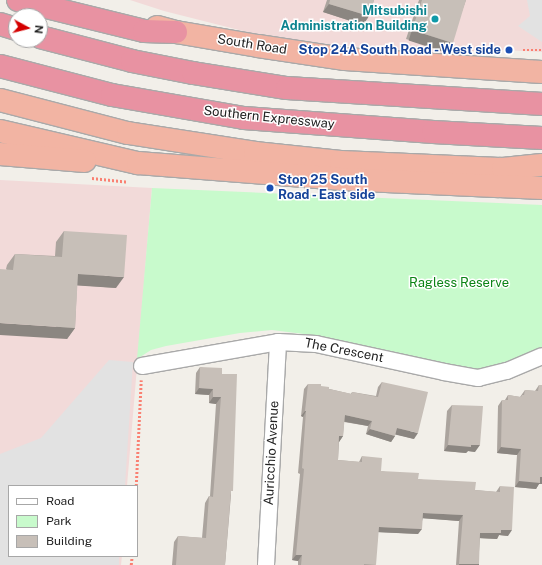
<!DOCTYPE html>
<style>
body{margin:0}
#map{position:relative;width:542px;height:565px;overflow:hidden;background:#f2efe9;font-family:"Public Sans",sans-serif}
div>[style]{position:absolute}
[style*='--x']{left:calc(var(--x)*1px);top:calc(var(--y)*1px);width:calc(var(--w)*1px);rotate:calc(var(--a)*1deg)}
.commercial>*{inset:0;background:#f2dad9}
.park>*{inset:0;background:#c8facc}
.parking>*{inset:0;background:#e2e2e2}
.path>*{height:2.5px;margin-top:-1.25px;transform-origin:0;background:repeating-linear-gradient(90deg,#fa8072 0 2px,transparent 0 4px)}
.roads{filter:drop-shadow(1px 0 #a9a9a9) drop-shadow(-1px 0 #a9a9a9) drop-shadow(0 1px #a9a9a9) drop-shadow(0 -1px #a9a9a9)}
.minor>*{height:16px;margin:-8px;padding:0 8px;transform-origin:8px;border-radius:8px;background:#fff}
.trunk>*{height:22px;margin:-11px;padding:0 11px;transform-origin:11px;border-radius:11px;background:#f2b4a3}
.motorway>*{height:22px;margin:-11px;padding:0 11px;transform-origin:11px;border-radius:11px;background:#e892a2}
.wall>*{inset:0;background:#aba49e}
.shaded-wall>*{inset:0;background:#8b8681;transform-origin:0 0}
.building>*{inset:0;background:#c7bfb8}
.dots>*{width:11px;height:11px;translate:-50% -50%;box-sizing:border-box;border:2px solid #fff;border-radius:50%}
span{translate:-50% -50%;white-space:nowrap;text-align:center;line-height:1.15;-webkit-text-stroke:3px #fff;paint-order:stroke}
.culture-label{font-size:13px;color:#0d838f;font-weight:700}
.right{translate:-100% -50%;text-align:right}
.street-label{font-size:13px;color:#222}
.transit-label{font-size:13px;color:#164399;font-weight:700}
.left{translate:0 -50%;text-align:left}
.park-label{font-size:13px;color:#0c8416}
.legend{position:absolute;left:8px;top:485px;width:130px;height:72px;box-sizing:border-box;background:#fff;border:1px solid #a7a7a7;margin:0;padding:5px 7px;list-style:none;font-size:12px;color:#222}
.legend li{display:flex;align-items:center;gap:8px;height:20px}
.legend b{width:20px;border:1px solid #a7a7a7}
.north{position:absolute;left:8px;top:8px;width:40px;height:40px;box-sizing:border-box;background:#fff;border:1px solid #a7a7a7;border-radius:50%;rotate:97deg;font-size:11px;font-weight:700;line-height:16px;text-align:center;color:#222}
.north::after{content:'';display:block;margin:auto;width:14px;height:18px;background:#d40000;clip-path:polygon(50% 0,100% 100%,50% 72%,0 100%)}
</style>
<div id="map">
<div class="commercial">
<div style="clip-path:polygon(130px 0,542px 0,542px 52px,501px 50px,435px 54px,275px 39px,164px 11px)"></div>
<div style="clip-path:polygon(0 180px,152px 188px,127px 486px,9px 486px,9px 556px,122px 556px,121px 565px,0 565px)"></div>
</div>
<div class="park">
<div style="clip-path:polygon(152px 188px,542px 205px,542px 349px,493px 369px,474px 370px,320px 336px,272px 330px,240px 333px,166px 346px,151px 350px,137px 359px)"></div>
</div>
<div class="parking">
<div style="clip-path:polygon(527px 0,542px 0,542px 42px,518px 26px,530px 16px)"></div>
<div style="clip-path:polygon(109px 360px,133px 362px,125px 486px,9px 486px,9px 556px,119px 556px,119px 565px,0 565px,0 454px,41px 438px)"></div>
</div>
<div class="path">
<div style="--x:523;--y:50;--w:19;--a:0"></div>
<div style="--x:92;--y:178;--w:36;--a:6"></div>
<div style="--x:136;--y:486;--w:106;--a:-87.3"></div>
<div style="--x:131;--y:565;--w:9;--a:-84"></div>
</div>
<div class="roads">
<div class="minor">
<div style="--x:142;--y:366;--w:138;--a:-10"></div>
<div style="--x:278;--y:342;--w:38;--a:3"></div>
<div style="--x:316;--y:344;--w:131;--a:12.3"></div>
<div style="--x:444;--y:372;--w:35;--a:10"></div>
<div style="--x:478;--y:378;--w:30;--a:-14"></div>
<div style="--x:507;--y:371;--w:38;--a:-23"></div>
<div style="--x:266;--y:565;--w:223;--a:-86.9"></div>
</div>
<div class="trunk">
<div style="--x:157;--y:27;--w:20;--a:15"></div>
<div style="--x:176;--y:32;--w:83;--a:9.7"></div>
<div style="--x:258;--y:46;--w:88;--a:8.5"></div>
<div style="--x:345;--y:59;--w:197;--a:3.8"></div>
<div style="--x:0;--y:100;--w:132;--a:14.5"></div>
<div style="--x:128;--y:133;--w:129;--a:8.9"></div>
<div style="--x:255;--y:153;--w:86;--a:6"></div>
<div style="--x:341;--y:162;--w:162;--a:2.5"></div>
<div style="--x:503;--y:169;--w:39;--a:-6"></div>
<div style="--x:0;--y:131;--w:142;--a:13.1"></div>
<div style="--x:138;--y:163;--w:205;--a:4.5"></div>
<div style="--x:342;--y:179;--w:200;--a:2.6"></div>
<div style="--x:0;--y:154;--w:85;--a:4.7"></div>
</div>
<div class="motorway">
<div style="--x:18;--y:0;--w:130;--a:13.8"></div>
<div style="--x:144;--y:31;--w:32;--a:2"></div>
<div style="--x:0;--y:24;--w:17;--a:17"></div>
<div style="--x:40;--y:37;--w:95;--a:14.6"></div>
<div style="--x:132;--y:61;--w:62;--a:11.1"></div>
<div style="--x:193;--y:73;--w:95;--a:9.1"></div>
<div style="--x:287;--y:88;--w:256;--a:3.6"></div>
<div style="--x:0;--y:66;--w:116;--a:14.5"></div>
<div style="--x:112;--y:95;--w:134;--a:9.9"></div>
<div style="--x:244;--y:118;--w:190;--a:4.2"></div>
<div style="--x:433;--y:132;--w:109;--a:3.2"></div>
</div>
</div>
<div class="wall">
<div style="clip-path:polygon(327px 0,374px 0,369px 16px,363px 25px,323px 12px)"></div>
<div style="clip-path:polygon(419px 0,466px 0,447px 52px,406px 39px)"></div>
<div style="clip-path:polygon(64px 231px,116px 288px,77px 285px,75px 328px,67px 339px,6px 269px,7px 265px,15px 254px,55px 256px,56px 242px)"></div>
<div style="clip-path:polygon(200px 367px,222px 374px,231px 495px,225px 565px,172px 565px,174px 542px,178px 536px,202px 538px,205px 503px,209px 496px,210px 496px,216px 404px,209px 403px,209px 395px,195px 394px,196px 373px)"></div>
<div style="clip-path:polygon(382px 382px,414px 439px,395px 434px,395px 436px,391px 442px,366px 434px,368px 426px,344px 422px,343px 436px,339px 442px,338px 460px,359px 462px,362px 456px,381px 471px,418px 479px,475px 490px,496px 492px,500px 486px,508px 536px,499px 535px,497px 539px,480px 538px,478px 565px,456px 565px,459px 521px,423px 518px,418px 534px,378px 532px,375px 565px,298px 565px,298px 561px,292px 560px,300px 474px,298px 473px,303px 417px,301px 416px,304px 389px,308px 384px,351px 394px,352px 392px,376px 396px,378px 387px)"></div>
<div style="clip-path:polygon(539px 385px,539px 484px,536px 489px,515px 487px,517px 455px,497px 453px,498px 406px,502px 400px,505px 400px,508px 395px,520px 397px,525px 390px,535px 391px)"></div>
<div style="clip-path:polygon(452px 405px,475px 452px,468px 451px,466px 453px,444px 451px,447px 411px)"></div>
</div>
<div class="shaded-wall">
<div style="clip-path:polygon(329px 4px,369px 16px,363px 25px,323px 12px)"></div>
<div style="left:412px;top:30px;width:43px;height:11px;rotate:18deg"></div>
<div style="clip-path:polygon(78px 274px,124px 277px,116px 288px,70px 285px)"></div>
<div style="clip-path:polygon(0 323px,75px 328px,67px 339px,0 335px)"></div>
<div style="clip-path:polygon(199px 388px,213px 389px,209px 395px,195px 394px)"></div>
<div style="clip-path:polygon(213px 397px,221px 397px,216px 404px,209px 403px)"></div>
<div style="clip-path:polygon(305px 411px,306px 411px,303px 417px,301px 416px)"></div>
<div style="clip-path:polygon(345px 415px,372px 421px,368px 426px,341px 421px)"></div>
<div style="clip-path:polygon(397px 428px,418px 433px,414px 439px,393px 434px)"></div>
<div style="clip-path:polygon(370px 429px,395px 436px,391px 442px,366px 434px)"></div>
<div style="clip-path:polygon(339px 436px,343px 436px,339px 442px,335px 441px)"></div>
<div style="clip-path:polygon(448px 445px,480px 445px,475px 452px,468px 451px,466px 453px,444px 451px)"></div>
<div style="clip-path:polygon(501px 447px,521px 449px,517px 455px,497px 453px)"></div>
<div style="clip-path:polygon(540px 477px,542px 477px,542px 484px,539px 484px,536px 489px,515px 487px,519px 481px)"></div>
<div style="clip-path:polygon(423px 513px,463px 515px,459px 521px,419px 518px)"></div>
<div style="clip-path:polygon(379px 527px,422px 529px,418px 534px,375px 532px)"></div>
<div style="clip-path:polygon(501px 530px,512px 530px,508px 536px,499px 535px,497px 539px,477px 538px,480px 533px)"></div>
<div style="clip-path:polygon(296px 555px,302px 555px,298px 561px,292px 560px)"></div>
<div style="left:459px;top:564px;width:20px;height:1px"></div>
</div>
<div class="building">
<div style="clip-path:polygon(330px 0,374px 0,369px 16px,329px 4px)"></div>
<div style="clip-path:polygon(422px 0,466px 0,453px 43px,412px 30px)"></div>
<div style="clip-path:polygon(64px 231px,127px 235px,124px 277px,78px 274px,75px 328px,0 323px,0 269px,13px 270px,15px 254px,62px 257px)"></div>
<div style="clip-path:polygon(200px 367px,222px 368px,222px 374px,237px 374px,233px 491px,231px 491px,225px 565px,176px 565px,178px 536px,206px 538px,209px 496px,213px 497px,221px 397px,213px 397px,213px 389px,199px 388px)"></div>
<div style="clip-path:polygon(382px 382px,428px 392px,418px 433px,397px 428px,395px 436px,370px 429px,372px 421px,345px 415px,343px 436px,339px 436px,338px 460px,362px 462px,362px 456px,382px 458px,381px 471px,419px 473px,418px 479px,476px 482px,475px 490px,500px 492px,500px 486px,514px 487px,512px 530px,501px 530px,501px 533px,480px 533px,479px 564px,459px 564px,463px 515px,423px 513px,422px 529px,379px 527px,376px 565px,364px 564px,364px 565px,301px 565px,302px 555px,296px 555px,304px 469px,302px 468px,306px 411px,305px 411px,308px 384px,321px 384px,321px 386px,329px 387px,329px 389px,352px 394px,352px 392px,378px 397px)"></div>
<div style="clip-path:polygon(539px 385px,542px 385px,542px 477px,540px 477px,540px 483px,519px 481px,521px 449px,501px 447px,502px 400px,508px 400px,508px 395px,521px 397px,522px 395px,524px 395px,525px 390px,538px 391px)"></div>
<div style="clip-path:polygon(452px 405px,483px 406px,480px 445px,471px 445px,471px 447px,448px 445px)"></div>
</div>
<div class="dots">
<div style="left:435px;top:19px;background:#0f9aa8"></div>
<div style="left:509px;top:50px;background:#1a4fb4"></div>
<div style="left:270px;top:188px;background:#1a4fb4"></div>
</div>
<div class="culture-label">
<span class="right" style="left:427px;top:19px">Mitsubishi<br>Administration Building</span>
</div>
<div class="street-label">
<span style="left:252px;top:45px;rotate:9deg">South Road</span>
<span style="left:269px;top:118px;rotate:6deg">Southern Expressway</span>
<span style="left:344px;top:351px;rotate:11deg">The Crescent</span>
<span style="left:272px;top:453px;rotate:-87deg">Auricchio Avenue</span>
</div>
<div class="transit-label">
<span class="right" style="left:501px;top:50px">Stop 24A South Road - West side</span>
<span class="left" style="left:278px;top:188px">Stop 25 South<br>Road - East side</span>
</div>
<div class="park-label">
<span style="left:459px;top:283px">Ragless Reserve</span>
</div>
<ul class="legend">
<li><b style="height:5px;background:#fff"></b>Road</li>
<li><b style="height:11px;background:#c8facc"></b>Park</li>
<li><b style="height:11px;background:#c7bfb8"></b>Building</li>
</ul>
<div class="north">N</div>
</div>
